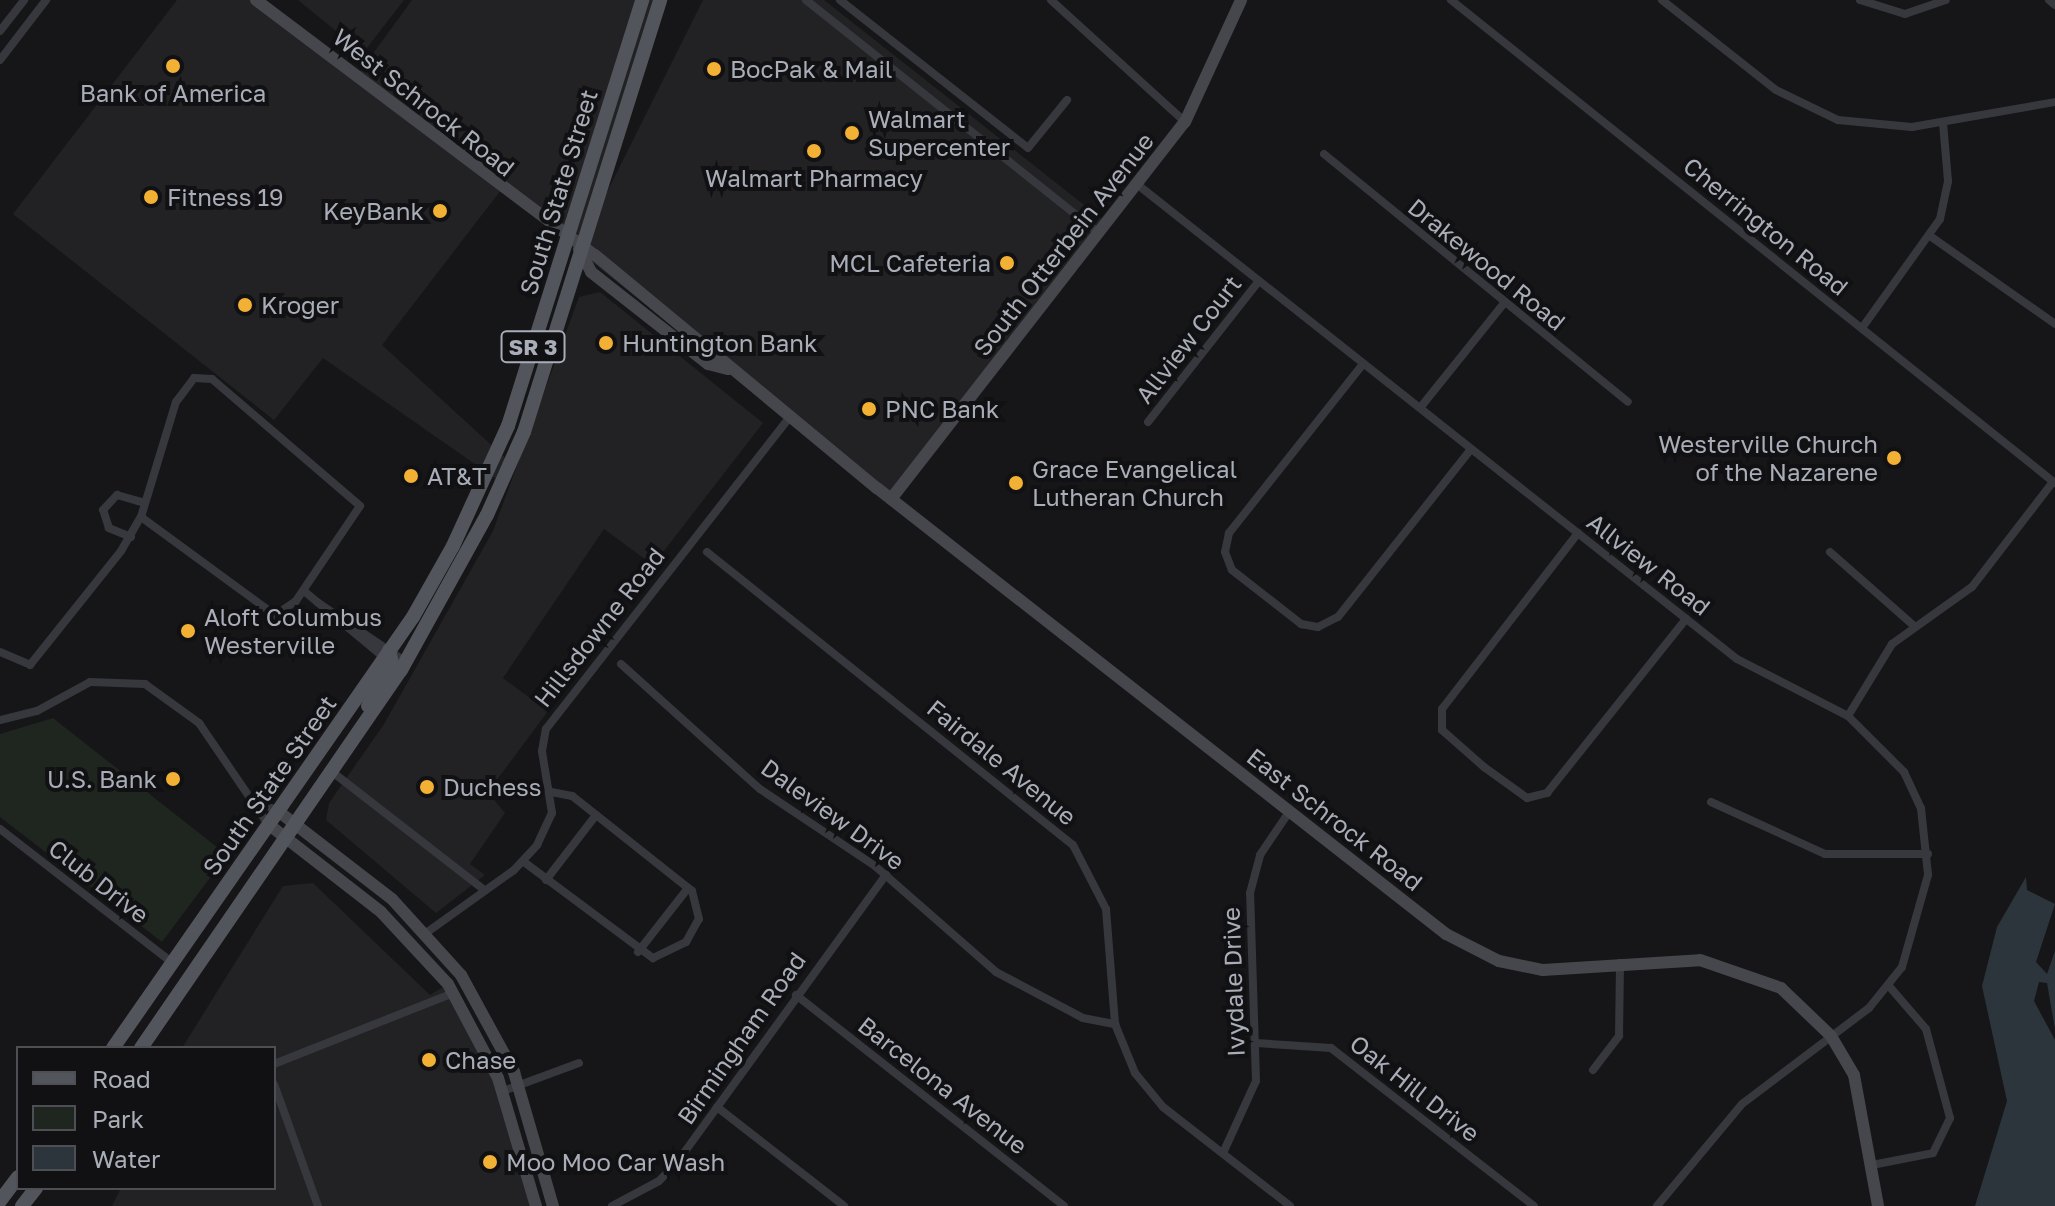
<!DOCTYPE html>
<style>
body{margin:0}
#map{position:relative;width:2055px;height:1206px;overflow:hidden;background:#161618;font-family:"Golos Text",sans-serif}
div>[style]{position:absolute}
[style*='--x']{left:calc(var(--x)*1px);top:calc(var(--y)*1px);width:calc(var(--w)*1px);rotate:calc(var(--a)*1deg)}
.built>*{inset:0;background:#222225}
.green>*{inset:0;background:#1e261f}
.water>*{inset:0;background:#2c353c}
.street>*{height:8px;margin:-4px;padding:0 4px;transform-origin:4px;border-radius:4px;background:#37383d}
.secondary>*{height:12px;margin:-6px;padding:0 6px;transform-origin:6px;border-radius:6px;background:#45474d}
.primary>*{height:14px;margin:-7px;padding:0 7px;transform-origin:7px;border-radius:7px;background:#53555c}
.dots>*{width:22px;height:22px;translate:-50% -50%;box-sizing:border-box;border:4px solid #111113;border-radius:50%}
span{translate:-50% -50%;white-space:nowrap;text-align:center;line-height:1.15;-webkit-text-stroke:8px #111113;paint-order:stroke}
.shield-label span{padding:2px 6px;background:#111113;border:2px solid;border-radius:6px;-webkit-text-stroke-width:0}
.shield-label{font-size:22px;color:#a8adb8;font-weight:700}
.poi-label{font-size:24px;color:#a8adb8}
.left{translate:0 -50%;text-align:left}
.right{translate:-100% -50%;text-align:right}
.street-label{font-size:24px;color:#a8adb8}
.legend{position:absolute;left:16px;top:1046px;width:260px;height:144px;box-sizing:border-box;background:#111113;border:2px solid #4d4f55;margin:0;padding:10px 14px;list-style:none;font-size:24px;color:#a8adb8}
.legend li{display:flex;align-items:center;gap:16px;height:40px}
.legend b{width:40px;border:2px solid #4d4f55}
</style>
<div id="map">
<div class="built">
<div style="clip-path:polygon(177px 0,256px 0,356px 77px,412px 0,660px 0,582px 242px,703px 0,824px 0,1107px 223px,891px 499px,501px 190px,382px 345px,511px 463px,502px 483px,323px 358px,274px 420px,13px 214px)"></div>
<div style="clip-path:polygon(298px 0,404px 0,363px 53px)"></div>
<div style="clip-path:polygon(600px 292px,763px 423px,653px 565px,604px 529px,503px 678px,548px 711px,488px 792px,505px 813px,470px 864px,485px 875px,436px 913px,326px 820px,329px 803px,384px 724px,493px 531px,579px 297px)"></div>
<div style="clip-path:polygon(313px 883px,430px 995px,448px 984px,481px 1041px,536px 1206px,112px 1206px,121px 1188px,274px 1188px,274px 1048px,182px 1048px,283px 886px)"></div>
</div>
<div class="green">
<div style="clip-path:polygon(53px 718px,227px 855px,162px 942px,0 817px,0 734px)"></div>
</div>
<div class="water">
<div style="clip-path:polygon(2026px 877px,2027px 890px,2055px 904px,2036px 962px,2047px 974px,2055px 951px,2055px 1029px,2047px 983px,2039px 982px,2034px 1001px,2055px 1040px,2055px 1206px,1975px 1206px,2007px 1101px,1982px 986px,1997px 927px)"></div>
</div>
<div class="street">
<div style="--x:806;--y:0;--w:374;--a:38.5"></div>
<div style="--x:840;--y:0;--w:239;--a:38.2"></div>
<div style="--x:1028;--y:148;--w:62;--a:-50.9"></div>
<div style="--x:1051;--y:0;--w:181;--a:42.3"></div>
<div style="--x:1451;--y:0;--w:773;--a:38.65"></div>
<div style="--x:1662;--y:0;--w:145;--a:38.3"></div>
<div style="--x:1776;--y:90;--w:69;--a:25.8"></div>
<div style="--x:1838;--y:120;--w:74;--a:5.4"></div>
<div style="--x:1912;--y:127;--w:145;--a:-9.9"></div>
<div style="--x:1860;--y:0;--w:47;--a:17.3"></div>
<div style="--x:1905;--y:14;--w:43;--a:-18.9"></div>
<div style="--x:2049;--y:0;--w:8;--a:40"></div>
<div style="--x:0;--y:31;--w:39;--a:-52"></div>
<div style="--x:0;--y:60;--w:76;--a:-52.5"></div>
<div style="--x:1324;--y:154;--w:392;--a:39.2"></div>
<div style="--x:1138;--y:185;--w:764;--a:38.36"></div>
<div style="--x:1737;--y:659;--w:125;--a:27.2"></div>
<div style="--x:1848;--y:716;--w:79;--a:45"></div>
<div style="--x:1904;--y:772;--w:40;--a:65"></div>
<div style="--x:1921;--y:808;--w:67;--a:84"></div>
<div style="--x:1928;--y:875;--w:96;--a:105.8"></div>
<div style="--x:1902;--y:967;--w:53;--a:128.8"></div>
<div style="--x:1869;--y:1008;--w:159;--a:142.9"></div>
<div style="--x:1742;--y:1104;--w:133;--a:129.8"></div>
<div style="--x:1930;--y:236;--w:153;--a:35.1"></div>
<div style="--x:1862;--y:328;--w:134;--a:-54.4"></div>
<div style="--x:1940;--y:219;--w:39;--a:-78"></div>
<div style="--x:1948;--y:181;--w:58;--a:-94.9"></div>
<div style="--x:1363;--y:364;--w:216;--a:128.4"></div>
<div style="--x:1229;--y:533;--w:19;--a:102"></div>
<div style="--x:1225;--y:552;--w:19;--a:69"></div>
<div style="--x:1232;--y:570;--w:88;--a:38"></div>
<div style="--x:1301;--y:624;--w:17;--a:10"></div>
<div style="--x:1318;--y:627;--w:22;--a:-27"></div>
<div style="--x:1338;--y:617;--w:214;--a:-51.6"></div>
<div style="--x:1420;--y:408;--w:134;--a:-51.3"></div>
<div style="--x:1148;--y:422;--w:179;--a:-51.8"></div>
<div style="--x:1578;--y:533;--w:222;--a:127.7"></div>
<div style="--x:1442;--y:709;--w:21;--a:90"></div>
<div style="--x:1442;--y:730;--w:56;--a:41.4"></div>
<div style="--x:1484;--y:767;--w:53;--a:35.8"></div>
<div style="--x:1527;--y:798;--w:21;--a:-14"></div>
<div style="--x:1547;--y:793;--w:223;--a:-51.4"></div>
<div style="--x:131;--y:537;--w:24;--a:-158"></div>
<div style="--x:109;--y:528;--w:19;--a:-108"></div>
<div style="--x:103;--y:510;--w:21;--a:-47"></div>
<div style="--x:117;--y:495;--w:25;--a:16"></div>
<div style="--x:707;--y:552;--w:469;--a:38.7"></div>
<div style="--x:1073;--y:845;--w:72;--a:62.7"></div>
<div style="--x:1106;--y:909;--w:115;--a:85.5"></div>
<div style="--x:1115;--y:1024;--w:53;--a:67.8"></div>
<div style="--x:1135;--y:1073;--w:44;--a:50.5"></div>
<div style="--x:1163;--y:1107;--w:161;--a:37.9"></div>
<div style="--x:1830;--y:552;--w:109;--a:41.3"></div>
<div style="--x:304;--y:591;--w:107;--a:39.7"></div>
<div style="--x:317;--y:602;--w:107;--a:34"></div>
<div style="--x:0;--y:652;--w:33;--a:23"></div>
<div style="--x:30;--y:665;--w:146;--a:-51.4"></div>
<div style="--x:121;--y:551;--w:39;--a:-60"></div>
<div style="--x:141;--y:517;--w:120;--a:-73.1"></div>
<div style="--x:176;--y:402;--w:30;--a:-53"></div>
<div style="--x:194;--y:378;--w:18;--a:3"></div>
<div style="--x:212;--y:379;--w:195;--a:40.6"></div>
<div style="--x:360;--y:506;--w:115;--a:124"></div>
<div style="--x:296;--y:601;--w:25;--a:146"></div>
<div style="--x:275;--y:615;--w:166;--a:-143.8"></div>
<div style="--x:621;--y:664;--w:187;--a:42"></div>
<div style="--x:760;--y:789;--w:138;--a:33.8"></div>
<div style="--x:875;--y:866;--w:161;--a:41.2"></div>
<div style="--x:996;--y:972;--w:98;--a:27.9"></div>
<div style="--x:1083;--y:1018;--w:33;--a:11"></div>
<div style="--x:1848;--y:716;--w:84;--a:-58.6"></div>
<div style="--x:1892;--y:644;--w:98;--a:-35.5"></div>
<div style="--x:1972;--y:587;--w:133;--a:-52.4"></div>
<div style="--x:0;--y:720;--w:38;--a:-14"></div>
<div style="--x:37;--y:711;--w:60;--a:-28.7"></div>
<div style="--x:90;--y:682;--w:55;--a:2.1"></div>
<div style="--x:145;--y:684;--w:67;--a:35.8"></div>
<div style="--x:199;--y:723;--w:122;--a:55.7"></div>
<div style="--x:331;--y:771;--w:191;--a:37.8"></div>
<div style="--x:250;--y:797;--w:31;--a:27"></div>
<div style="--x:1711;--y:802;--w:125;--a:24.5"></div>
<div style="--x:1825;--y:854;--w:103;--a:0"></div>
<div style="--x:0;--y:829;--w:219;--a:37.8"></div>
<div style="--x:524;--y:862;--w:161;--a:36.7"></div>
<div style="--x:653;--y:958;--w:37;--a:-26"></div>
<div style="--x:686;--y:942;--w:26;--a:-61"></div>
<div style="--x:699;--y:919;--w:29;--a:-104"></div>
<div style="--x:692;--y:891;--w:153;--a:-141.6"></div>
<div style="--x:572;--y:796;--w:21;--a:-169"></div>
<div style="--x:546;--y:880;--w:82;--a:-52.4"></div>
<div style="--x:426;--y:933;--w:108;--a:-35.6"></div>
<div style="--x:514;--y:870;--w:34;--a:-47"></div>
<div style="--x:537;--y:845;--w:35;--a:-65"></div>
<div style="--x:552;--y:813;--w:63;--a:-99.2"></div>
<div style="--x:542;--y:751;--w:22;--a:-80"></div>
<div style="--x:546;--y:729;--w:395;--a:-52"></div>
<div style="--x:638;--y:952;--w:81;--a:-52"></div>
<div style="--x:796;--y:995;--w:341;--a:38.2"></div>
<div style="--x:1256;--y:1043;--w:75;--a:3.8"></div>
<div style="--x:1331;--y:1048;--w:257;--a:37.9"></div>
<div style="--x:274;--y:1064;--w:193;--a:-21.6"></div>
<div style="--x:1593;--y:1070;--w:43;--a:-52.6"></div>
<div style="--x:1619;--y:1036;--w:73;--a:-89.2"></div>
<div style="--x:274;--y:1084;--w:130;--a:70.2"></div>
<div style="--x:503;--y:1091;--w:81;--a:-20.2"></div>
<div style="--x:717;--y:1107;--w:161;--a:37.9"></div>
<div style="--x:1223;--y:1153;--w:79;--a:-65.4"></div>
<div style="--x:1256;--y:1081;--w:188;--a:-91.8"></div>
<div style="--x:1250;--y:893;--w:39;--a:-75"></div>
<div style="--x:1260;--y:855;--w:52;--a:-56"></div>
<div style="--x:1872;--y:1165;--w:62;--a:-11.1"></div>
<div style="--x:1933;--y:1153;--w:39;--a:-64"></div>
<div style="--x:1950;--y:1118;--w:92;--a:-105.1"></div>
<div style="--x:1926;--y:1029;--w:57;--a:-130.7"></div>
<div style="--x:612;--y:1206;--w:53;--a:-28"></div>
<div style="--x:659;--y:1181;--w:28;--a:-46"></div>
<div style="--x:678;--y:1161;--w:354;--a:-54"></div>
</div>
<div class="secondary">
<div style="--x:256;--y:0;--w:424;--a:37"></div>
<div style="--x:595;--y:255;--w:366;--a:39.6"></div>
<div style="--x:877;--y:488;--w:723;--a:38.09"></div>
<div style="--x:1446;--y:934;--w:59;--a:27"></div>
<div style="--x:1499;--y:961;--w:45;--a:11.6"></div>
<div style="--x:1543;--y:970;--w:157;--a:-3.6"></div>
<div style="--x:1700;--y:960;--w:86;--a:19.1"></div>
<div style="--x:1781;--y:988;--w:69;--a:43.8"></div>
<div style="--x:1831;--y:1036;--w:45;--a:59.5"></div>
<div style="--x:1854;--y:1075;--w:133;--a:79.6"></div>
<div style="--x:579;--y:249;--w:26;--a:62"></div>
<div style="--x:591;--y:272;--w:149;--a:38.2"></div>
<div style="--x:708;--y:364;--w:21;--a:14"></div>
<div style="--x:891;--y:499;--w:478;--a:-52.1"></div>
<div style="--x:1185;--y:122;--w:134;--a:-65.3"></div>
<div style="--x:278;--y:811;--w:144;--a:37.7"></div>
<div style="--x:392;--y:899;--w:103;--a:47.8"></div>
<div style="--x:461;--y:975;--w:111;--a:61.3"></div>
<div style="--x:514;--y:1072;--w:140;--a:73.8"></div>
<div style="--x:268;--y:824;--w:143;--a:37.9"></div>
<div style="--x:381;--y:912;--w:98;--a:47.1"></div>
<div style="--x:448;--y:984;--w:106;--a:62"></div>
<div style="--x:498;--y:1078;--w:134;--a:73.5"></div>
</div>
<div class="primary">
<div style="--x:368;--y:706;--w:48;--a:-60.3"></div>
<div style="--x:392;--y:664;--w:14;--a:-102"></div>
<div style="--x:113;--y:1048;--w:525;--a:-55.16"></div>
<div style="--x:413;--y:617;--w:81;--a:-60.6"></div>
<div style="--x:453;--y:546;--w:132;--a:-65.4"></div>
<div style="--x:508;--y:426;--w:447;--a:-72.5"></div>
<div style="--x:141;--y:1048;--w:459;--a:-55.5"></div>
<div style="--x:401;--y:670;--w:177;--a:-61"></div>
<div style="--x:487;--y:515;--w:91;--a:-66"></div>
<div style="--x:524;--y:432;--w:453;--a:-72.5"></div>
<div style="--x:0;--y:1201;--w:30;--a:-53"></div>
<div style="--x:22;--y:1206;--w:23;--a:-52"></div>
</div>
<div class="dots">
<div style="left:173px;top:66px;background:#f2b134"></div>
<div style="left:714px;top:69px;background:#f2b134"></div>
<div style="left:852px;top:133px;background:#f2b134"></div>
<div style="left:814px;top:151px;background:#f2b134"></div>
<div style="left:151px;top:197px;background:#f2b134"></div>
<div style="left:440px;top:211px;background:#f2b134"></div>
<div style="left:1007px;top:263px;background:#f2b134"></div>
<div style="left:245px;top:305px;background:#f2b134"></div>
<div style="left:606px;top:343px;background:#f2b134"></div>
<div style="left:869px;top:409px;background:#f2b134"></div>
<div style="left:1894px;top:458px;background:#f2b134"></div>
<div style="left:411px;top:476px;background:#f2b134"></div>
<div style="left:1016px;top:483px;background:#f2b134"></div>
<div style="left:188px;top:631px;background:#f2b134"></div>
<div style="left:173px;top:779px;background:#f2b134"></div>
<div style="left:427px;top:787px;background:#f2b134"></div>
<div style="left:429px;top:1060px;background:#f2b134"></div>
<div style="left:490px;top:1162px;background:#f2b134"></div>
</div>
<div class="shield-label">
<span style="left:533px;top:347px">SR 3</span>
</div>
<div class="poi-label">
<span class="left" style="left:730px;top:69px">BocPak &amp; Mail</span>
<span style="left:173px;top:93px">Bank of America</span>
<span class="left" style="left:868px;top:133px">Walmart<br>Supercenter</span>
<span style="left:814px;top:178px">Walmart Pharmacy</span>
<span class="left" style="left:167px;top:197px">Fitness 19</span>
<span class="right" style="left:424px;top:211px">KeyBank</span>
<span class="right" style="left:991px;top:263px">MCL Cafeteria</span>
<span class="left" style="left:261px;top:305px">Kroger</span>
<span class="left" style="left:622px;top:343px">Huntington Bank</span>
<span class="left" style="left:885px;top:409px">PNC Bank</span>
<span class="right" style="left:1878px;top:458px">Westerville Church<br>of the Nazarene</span>
<span class="left" style="left:1032px;top:483px">Grace Evangelical<br>Lutheran Church</span>
<span class="left" style="left:427px;top:476px">AT&amp;T</span>
<span class="left" style="left:204px;top:631px">Aloft Columbus<br>Westerville</span>
<span class="right" style="left:157px;top:779px">U.S. Bank</span>
<span class="left" style="left:443px;top:787px">Duchess</span>
<span class="left" style="left:445px;top:1060px">Chase</span>
<span class="left" style="left:506px;top:1162px">Moo Moo Car Wash</span>
</div>
<div class="street-label">
<span style="left:424px;top:102px;rotate:38deg">West Schrock Road</span>
<span style="left:558px;top:192px;rotate:-73deg">South State Street</span>
<span style="left:1766px;top:226px;rotate:39deg">Cherrington Road</span>
<span style="left:1063px;top:244px;rotate:-52deg">South Otterbein Avenue</span>
<span style="left:1487px;top:264px;rotate:39deg">Drakewood Road</span>
<span style="left:1188px;top:339px;rotate:-52deg">Allview Court</span>
<span style="left:1649px;top:564px;rotate:38deg">Allview Road</span>
<span style="left:599px;top:627px;rotate:-52deg">Hillsdowne Road</span>
<span style="left:1002px;top:762px;rotate:39deg">Fairdale Avenue</span>
<span style="left:269px;top:785px;rotate:-55deg">South State Street</span>
<span style="left:833px;top:814px;rotate:36deg">Daleview Drive</span>
<span style="left:1335px;top:819px;rotate:38deg">East Schrock Road</span>
<span style="left:99px;top:881px;rotate:38deg">Club Drive</span>
<span style="left:1233px;top:982px;rotate:-92deg">Ivydale Drive</span>
<span style="left:741px;top:1038px;rotate:-55deg">Birmingham Road</span>
<span style="left:943px;top:1085px;rotate:38deg">Barcelona Avenue</span>
<span style="left:1415px;top:1088px;rotate:38deg">Oak Hill Drive</span>
</div>
<ul class="legend">
<li><b style="height:10px;background:#53555c"></b>Road</li>
<li><b style="height:22px;background:#1e261f"></b>Park</li>
<li><b style="height:22px;background:#2c353c"></b>Water</li>
</ul>
</div>
